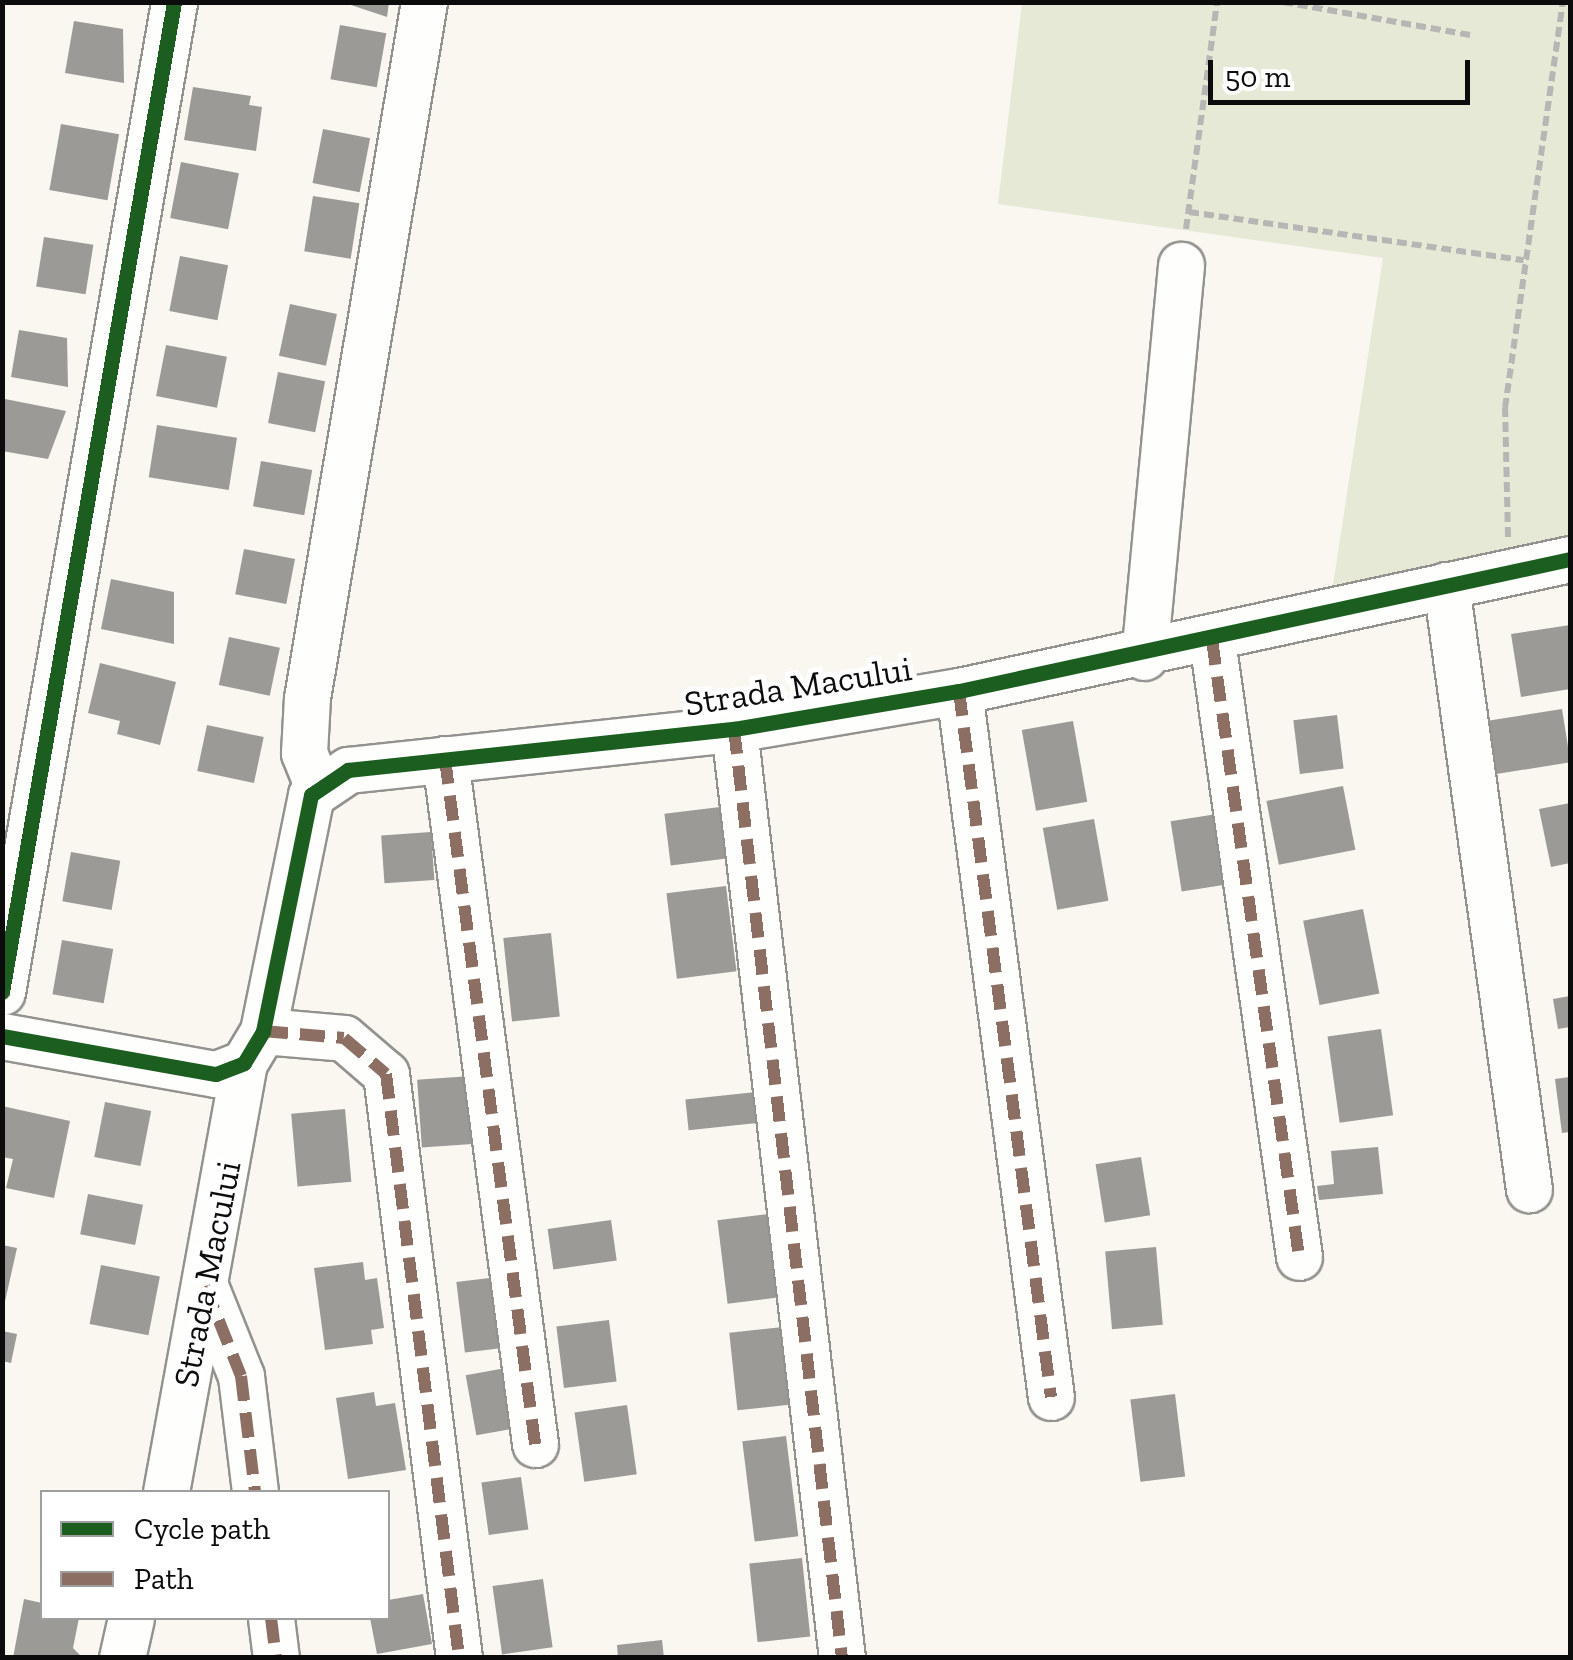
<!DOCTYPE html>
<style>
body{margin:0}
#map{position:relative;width:1573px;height:1660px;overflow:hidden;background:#f9f7f0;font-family:"Zilla Slab",serif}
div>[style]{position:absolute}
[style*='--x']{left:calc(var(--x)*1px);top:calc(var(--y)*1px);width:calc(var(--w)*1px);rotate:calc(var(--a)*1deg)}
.cemetery>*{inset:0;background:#e5e9d6}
.building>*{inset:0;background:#9c9a96;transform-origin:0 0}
.path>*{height:6px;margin-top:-3px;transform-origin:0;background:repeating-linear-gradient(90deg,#b7b6b5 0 10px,transparent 0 15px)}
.roads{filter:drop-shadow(2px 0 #93928f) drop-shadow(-2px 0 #93928f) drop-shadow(0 2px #93928f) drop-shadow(0 -2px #93928f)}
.minor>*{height:45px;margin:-22.5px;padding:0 22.5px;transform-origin:22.5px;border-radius:22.5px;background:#fefefd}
.quiet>*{height:12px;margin-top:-6px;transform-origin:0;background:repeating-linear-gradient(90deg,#8d6e63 0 25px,transparent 0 37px)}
.cycleway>*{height:15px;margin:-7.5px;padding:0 7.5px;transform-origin:7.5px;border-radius:7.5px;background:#1b5e20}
span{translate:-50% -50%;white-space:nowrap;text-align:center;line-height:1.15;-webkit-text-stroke:10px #fff;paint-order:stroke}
.street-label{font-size:35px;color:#0c0c0c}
.frame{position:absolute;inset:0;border:5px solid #0c0c0c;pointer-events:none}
.legend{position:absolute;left:40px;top:1490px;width:350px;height:130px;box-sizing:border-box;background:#fff;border:2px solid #9e9e9e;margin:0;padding:12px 18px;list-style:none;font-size:30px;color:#0c0c0c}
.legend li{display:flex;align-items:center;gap:20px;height:50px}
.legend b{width:50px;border:2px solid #9e9e9e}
.scale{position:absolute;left:1208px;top:60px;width:262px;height:45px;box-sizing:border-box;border:5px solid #0c0c0c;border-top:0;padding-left:12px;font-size:30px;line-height:35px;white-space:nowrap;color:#0c0c0c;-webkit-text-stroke:8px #fff;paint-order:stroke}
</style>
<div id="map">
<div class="cemetery">
<div style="clip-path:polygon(1022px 3px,1570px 3px,1570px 537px,1333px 585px,1383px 258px,998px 204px)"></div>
</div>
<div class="building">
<div style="clip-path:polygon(342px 2px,389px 2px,387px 17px)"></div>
<div style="clip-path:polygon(74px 21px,123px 29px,124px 83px,65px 73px)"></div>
<div style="left:340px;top:25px;width:47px;height:55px;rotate:10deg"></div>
<div style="clip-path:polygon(193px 87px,251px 96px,249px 105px,262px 107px,256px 151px,184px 140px)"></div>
<div style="left:61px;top:124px;width:59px;height:67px;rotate:10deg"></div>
<div style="left:323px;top:129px;width:48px;height:55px;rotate:11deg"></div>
<div style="left:181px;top:162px;width:59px;height:57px;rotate:11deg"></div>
<div style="left:313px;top:196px;width:47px;height:56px;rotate:9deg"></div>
<div style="left:44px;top:237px;width:50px;height:50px;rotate:9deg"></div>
<div style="left:180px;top:256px;width:49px;height:56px;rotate:11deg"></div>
<div style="left:290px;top:304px;width:48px;height:53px;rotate:12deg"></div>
<div style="clip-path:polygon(19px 330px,67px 338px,68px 387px,11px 377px)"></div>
<div style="left:166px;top:345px;width:62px;height:52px;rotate:11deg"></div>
<div style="left:278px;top:372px;width:48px;height:52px;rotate:11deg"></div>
<div style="clip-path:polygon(5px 399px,66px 411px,48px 459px,2px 451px)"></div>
<div style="left:157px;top:425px;width:81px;height:53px;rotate:9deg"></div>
<div style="left:261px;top:461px;width:52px;height:46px;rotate:10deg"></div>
<div style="left:244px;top:549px;width:52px;height:46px;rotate:11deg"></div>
<div style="clip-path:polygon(111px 579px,174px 592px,174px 644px,101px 629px)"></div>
<div style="clip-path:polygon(1570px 625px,1570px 689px,1521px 697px,1511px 634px)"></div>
<div style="left:229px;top:637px;width:52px;height:49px;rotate:12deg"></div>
<div style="clip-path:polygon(100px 663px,176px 682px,160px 745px,117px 734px,120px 721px,88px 713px)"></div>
<div style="left:1562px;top:709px;width:54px;height:75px;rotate:81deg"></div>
<div style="left:1337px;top:715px;width:54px;height:44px;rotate:83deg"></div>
<div style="left:1073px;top:721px;width:82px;height:52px;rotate:80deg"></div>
<div style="left:207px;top:725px;width:58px;height:47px;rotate:12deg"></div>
<div style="left:1343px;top:786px;width:65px;height:78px;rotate:79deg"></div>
<div style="clip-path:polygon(1570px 803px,1570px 863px,1551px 867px,1539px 809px)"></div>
<div style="left:720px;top:807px;width:52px;height:56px;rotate:83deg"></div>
<div style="left:1217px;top:814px;width:71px;height:47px;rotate:81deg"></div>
<div style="left:1094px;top:819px;width:83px;height:52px;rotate:80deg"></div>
<div style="left:431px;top:832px;width:48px;height:50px;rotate:86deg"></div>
<div style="left:71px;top:852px;width:50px;height:50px;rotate:10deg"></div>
<div style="left:726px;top:886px;width:86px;height:60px;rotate:83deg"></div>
<div style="left:1363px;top:909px;width:86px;height:61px;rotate:79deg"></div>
<div style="left:551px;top:933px;width:84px;height:48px;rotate:84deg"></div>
<div style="left:62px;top:940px;width:52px;height:55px;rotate:10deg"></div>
<div style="clip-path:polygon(1570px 996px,1570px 1027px,1558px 1029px,1553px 999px)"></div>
<div style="left:1381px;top:1029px;width:87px;height:54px;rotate:82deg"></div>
<div style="left:471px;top:1076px;width:68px;height:54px;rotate:86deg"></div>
<div style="clip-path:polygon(1570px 1077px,1570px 1132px,1562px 1133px,1555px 1079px)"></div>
<div style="left:756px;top:1092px;width:31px;height:71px;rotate:84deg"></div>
<div style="left:105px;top:1102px;width:47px;height:56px;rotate:11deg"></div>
<div style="clip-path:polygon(2px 1106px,70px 1121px,54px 1198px,6px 1188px,13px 1159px,2px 1157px)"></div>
<div style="left:345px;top:1109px;width:73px;height:54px;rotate:85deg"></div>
<div style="clip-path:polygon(1378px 1147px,1383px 1194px,1319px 1200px,1317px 1186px,1334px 1184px,1331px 1151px)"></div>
<div style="left:1141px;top:1157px;width:59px;height:46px;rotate:81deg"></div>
<div style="left:88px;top:1194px;width:56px;height:41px;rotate:11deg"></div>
<div style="left:769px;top:1214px;width:84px;height:52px;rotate:83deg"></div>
<div style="left:611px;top:1220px;width:41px;height:64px;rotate:82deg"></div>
<div style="clip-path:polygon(2px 1245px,17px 1248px,4px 1306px,2px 1306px)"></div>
<div style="left:1156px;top:1247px;width:78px;height:51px;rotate:85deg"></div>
<div style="clip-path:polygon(363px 1262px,365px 1280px,377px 1278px,384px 1328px,371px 1330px,373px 1344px,325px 1350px,314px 1268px)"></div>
<div style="left:101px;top:1265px;width:60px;height:60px;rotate:11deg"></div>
<div style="left:498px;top:1277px;width:71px;height:42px;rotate:83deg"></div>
<div style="left:609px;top:1320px;width:62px;height:53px;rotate:83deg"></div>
<div style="left:783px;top:1327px;width:78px;height:54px;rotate:84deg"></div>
<div style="clip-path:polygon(2px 1331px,17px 1334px,11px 1363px,2px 1361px)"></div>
<div style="left:512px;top:1367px;width:61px;height:47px;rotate:80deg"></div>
<div style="clip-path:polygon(374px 1392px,376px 1406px,395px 1403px,406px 1470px,348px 1479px,336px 1398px)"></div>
<div style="left:1175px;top:1394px;width:83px;height:45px;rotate:83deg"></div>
<div style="left:627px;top:1405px;width:70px;height:53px;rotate:82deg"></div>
<div style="left:786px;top:1436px;width:101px;height:44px;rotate:83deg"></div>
<div style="left:521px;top:1477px;width:53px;height:40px;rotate:82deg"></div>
<div style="left:802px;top:1558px;width:79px;height:53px;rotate:84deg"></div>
<div style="left:543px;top:1579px;width:69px;height:51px;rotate:82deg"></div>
<div style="clip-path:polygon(423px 1594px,432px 1644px,377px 1654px,370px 1618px,388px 1618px,388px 1600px)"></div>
<div style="clip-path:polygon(24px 1599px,42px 1603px,42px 1618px,79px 1618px,73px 1648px,83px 1658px,13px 1658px)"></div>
<div style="clip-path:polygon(662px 1640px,664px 1658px,618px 1658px,617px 1645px)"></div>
</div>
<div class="path">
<div style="--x:1283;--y:2;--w:190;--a:10"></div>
<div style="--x:1189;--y:212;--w:338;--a:8.2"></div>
<div style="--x:1186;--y:229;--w:229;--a:-82.2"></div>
<div style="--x:1508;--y:537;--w:129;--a:-91.3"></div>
<div style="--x:1505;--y:408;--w:410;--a:-81.9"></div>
</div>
<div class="roads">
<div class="minor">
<div style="--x:1446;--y:585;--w:610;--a:82.18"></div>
<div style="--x:1212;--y:640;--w:623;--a:81.97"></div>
<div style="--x:1144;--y:657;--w:394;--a:-84.6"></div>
<div style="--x:959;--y:691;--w:712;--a:82.58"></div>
<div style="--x:734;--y:729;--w:935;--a:83.37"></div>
<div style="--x:445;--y:759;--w:691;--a:82.51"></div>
<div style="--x:317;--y:785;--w:35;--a:-112"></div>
<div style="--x:304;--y:753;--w:55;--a:-86.9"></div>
<div style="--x:307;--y:698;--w:706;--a:-80.46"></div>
<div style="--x:2;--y:992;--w:1005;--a:-80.14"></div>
<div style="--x:263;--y:1031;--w:81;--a:4.9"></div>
<div style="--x:344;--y:1038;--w:55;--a:40.6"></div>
<div style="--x:386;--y:1074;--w:589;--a:82.87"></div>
<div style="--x:2;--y:1036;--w:217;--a:10.1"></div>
<div style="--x:216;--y:1074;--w:30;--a:-21"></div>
<div style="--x:244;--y:1063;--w:37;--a:-59"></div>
<div style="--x:263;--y:1031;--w:241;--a:-78.5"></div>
<div style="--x:311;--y:795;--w:45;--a:-34"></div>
<div style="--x:348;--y:770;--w:388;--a:-6.1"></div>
<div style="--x:734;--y:729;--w:228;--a:-9.6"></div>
<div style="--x:959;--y:691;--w:625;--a:-12.19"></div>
<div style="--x:205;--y:1286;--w:97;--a:68.2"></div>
<div style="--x:241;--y:1376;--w:117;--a:83.1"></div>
<div style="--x:166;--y:1492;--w:436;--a:-79.7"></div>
<div style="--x:271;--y:1618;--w:40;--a:82.9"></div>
<div style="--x:122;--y:1658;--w:41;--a:-77.3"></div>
</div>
</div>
<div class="quiet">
<div style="--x:1212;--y:640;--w:623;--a:81.97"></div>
<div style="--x:959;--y:691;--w:712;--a:82.58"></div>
<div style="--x:734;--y:729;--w:935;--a:83.37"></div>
<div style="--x:445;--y:759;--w:691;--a:82.51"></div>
<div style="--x:263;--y:1031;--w:81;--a:4.9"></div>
<div style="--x:344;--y:1038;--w:55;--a:40.6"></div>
<div style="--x:386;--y:1074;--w:589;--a:82.87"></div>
<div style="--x:205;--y:1286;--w:97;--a:68.2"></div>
<div style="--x:241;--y:1376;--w:117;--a:83.1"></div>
<div style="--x:271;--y:1618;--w:40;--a:82.9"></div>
</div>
<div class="cycleway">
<div style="--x:2;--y:992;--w:1005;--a:-80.14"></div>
<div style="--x:2;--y:1036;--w:217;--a:10.1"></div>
<div style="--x:216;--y:1074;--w:30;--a:-21"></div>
<div style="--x:244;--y:1063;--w:37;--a:-59"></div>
<div style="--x:263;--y:1031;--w:241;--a:-78.5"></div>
<div style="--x:311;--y:795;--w:45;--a:-34"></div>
<div style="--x:348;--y:770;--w:388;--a:-6.1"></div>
<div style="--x:734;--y:729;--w:228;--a:-9.6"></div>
<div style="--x:959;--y:691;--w:625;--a:-12.19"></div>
</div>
<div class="street-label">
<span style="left:798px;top:686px;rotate:-9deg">Strada Macului</span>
<span style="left:207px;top:1274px;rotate:-79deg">Strada Macului</span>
</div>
<div class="frame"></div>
<ul class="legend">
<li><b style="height:12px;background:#1b5e20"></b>Cycle path</li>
<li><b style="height:12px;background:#8d6e63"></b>Path</li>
</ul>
<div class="scale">50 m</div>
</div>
